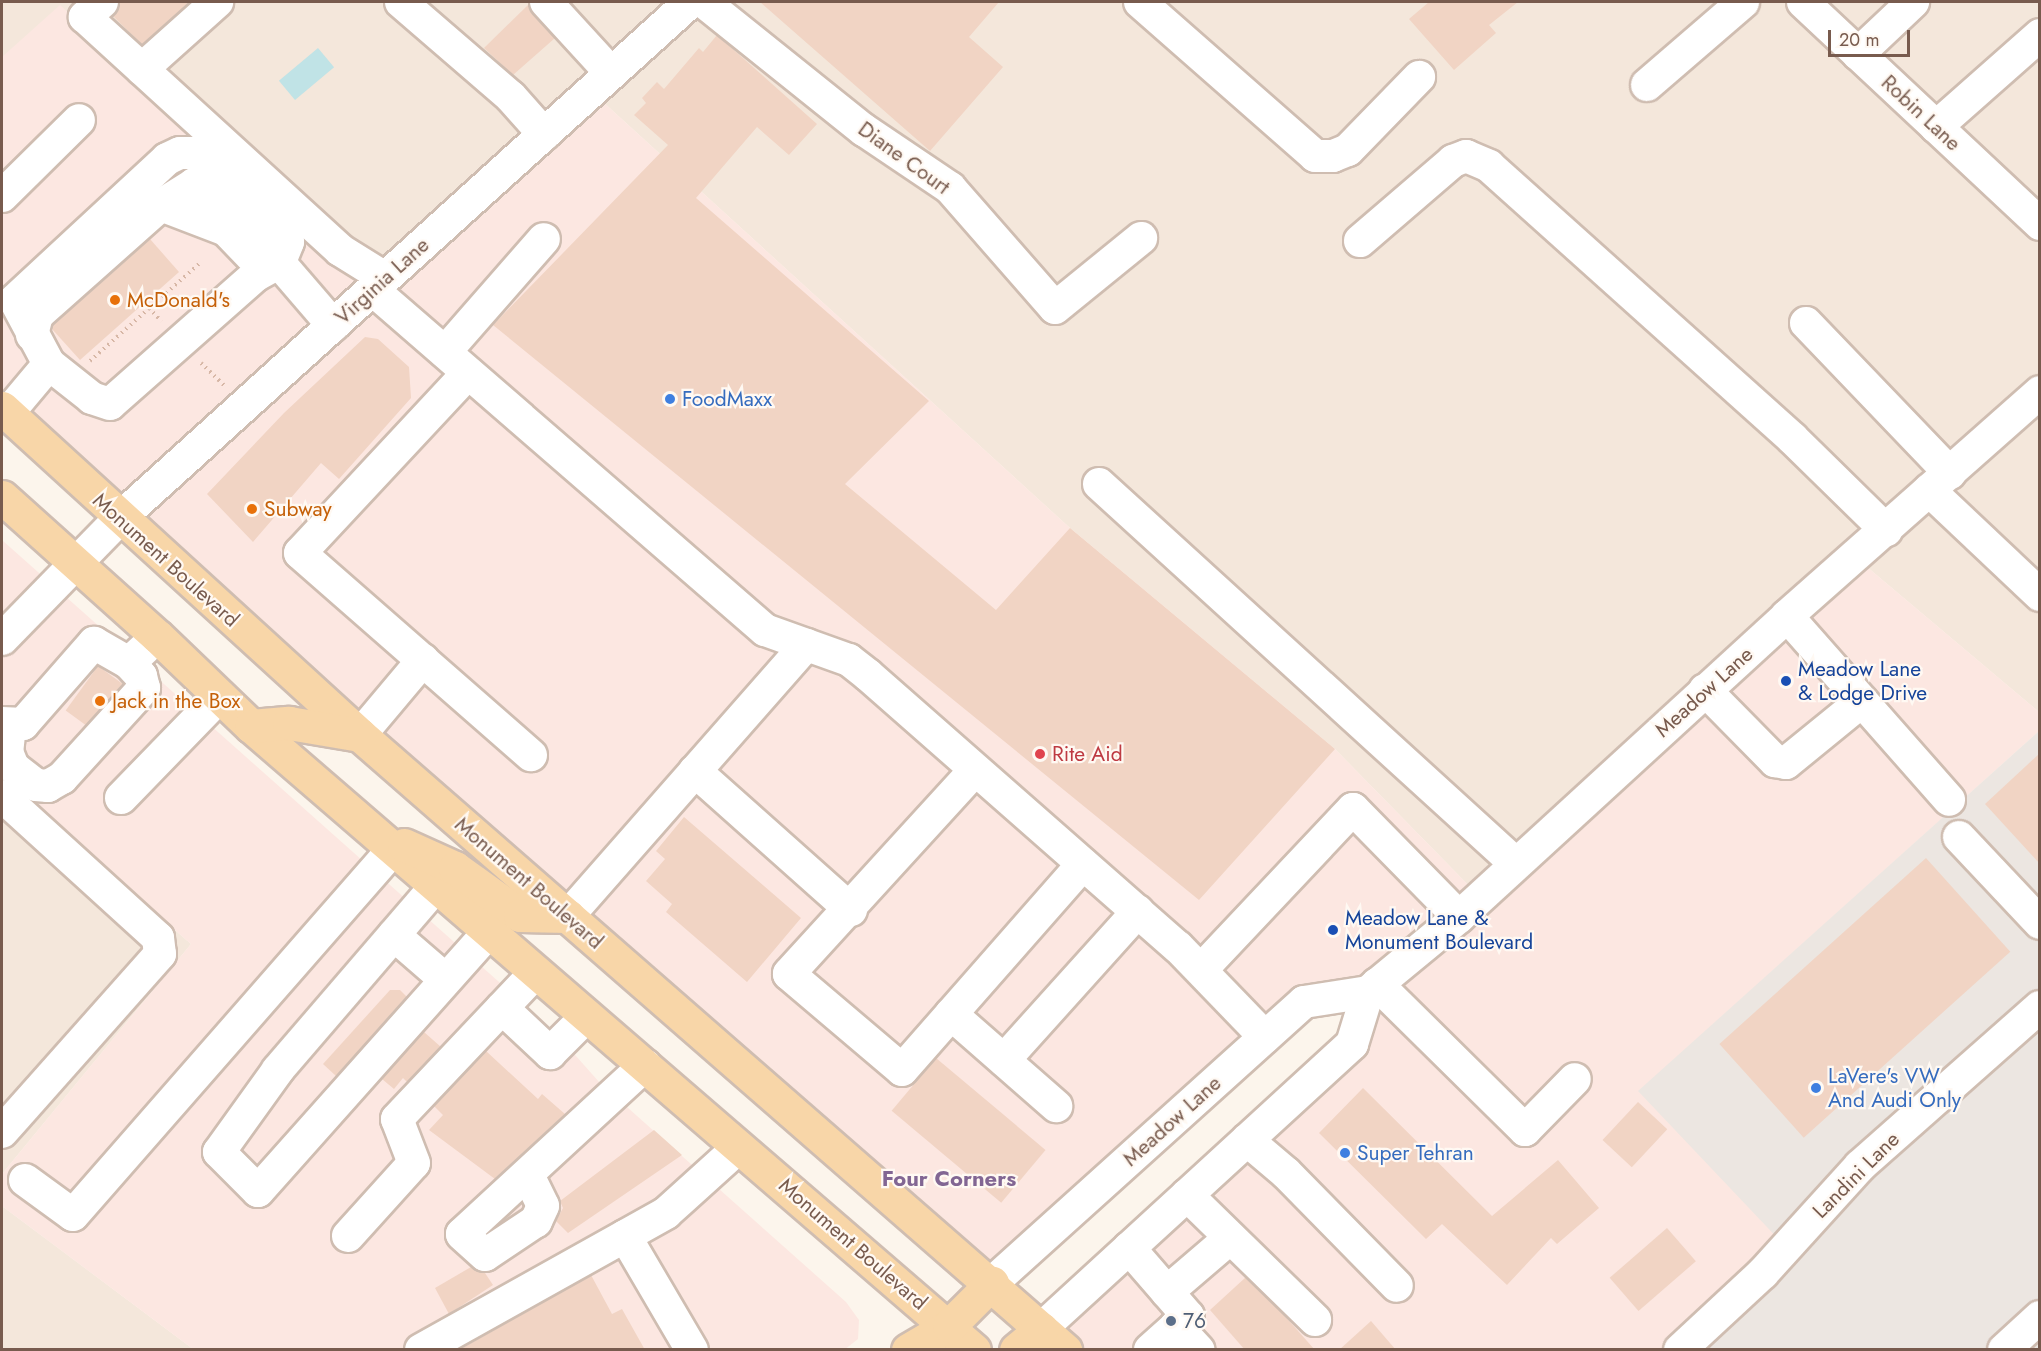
<!DOCTYPE html>
<style>
body{margin:0}
#map{position:relative;width:2041px;height:1351px;overflow:hidden;background:#fcf5ec;font-family:Jost,sans-serif}
div>[style]{position:absolute}
[style*='--x']{left:calc(var(--x)*1px);top:calc(var(--y)*1px);width:calc(var(--w)*1px);rotate:calc(var(--a)*1deg)}
.residential>*{inset:0;background:#f4e7db}
.commercial>*{inset:0;background:#fce7e1}
.industrial>*{inset:0;background:#ece6e1}
.water>*{inset:0;background:#c0e3e6;transform-origin:0 0}
.building>*{inset:0;background:#f1d4c4;transform-origin:0 0}
.path>*{height:4px;margin-top:-2px;transform-origin:0;background:repeating-linear-gradient(90deg,#d7b7a6 0 1.5px,transparent 0 6px)}
.roads{filter:drop-shadow(2px 0 #cfbdb1) drop-shadow(-2px 0 #cfbdb1) drop-shadow(0 2px #cfbdb1) drop-shadow(0 -2px #cfbdb1)}
.minor>*{height:32px;margin:-16px;padding:0 16px;transform-origin:16px;border-radius:16px;background:#fff}
.major>*{height:33px;margin:-16.5px;padding:0 16.5px;transform-origin:16.5px;border-radius:16.5px;background:#f8d6a8}
.dots>*{width:16px;height:16px;translate:-50% -50%;box-sizing:border-box;border:3px solid #fff9f3;border-radius:50%}
span{translate:-50% -50%;white-space:nowrap;text-align:center;line-height:1.15;-webkit-text-stroke:4.5px #fff9f3;paint-order:stroke}
.street-label{font-size:21px;color:#785b4e}
.food-label{font-size:21px;color:#c56008}
.left{translate:0 -50%;text-align:left}
.shop-label{font-size:21px;color:#366cbe}
.transit-label{font-size:21px;color:#164399}
.health-label{font-size:21px;color:#be3a42}
.service-label{font-size:21px;color:#4e5e75}
.neighbourhood-label{font-size:22px;color:#826693;font-weight:700}
.frame{position:absolute;inset:0;border:3px solid #785b4e;pointer-events:none}
.scale{position:absolute;left:1828px;top:30px;width:82px;height:27px;box-sizing:border-box;border:3px solid #785b4e;border-top:0;padding-left:8px;font-size:18px;line-height:21px;white-space:nowrap;color:#785b4e;-webkit-text-stroke:4px #fff9f3;paint-order:stroke}
</style>
<div id="map">
<div class="residential">
<div style="clip-path:polygon(2px 2px,2039px 2px,2039px 712px,1854px 556px,1480px 897px,1335px 749px,1070px 528px,591px 91px,373px 290px,2px 57px)"></div>
<div style="clip-path:polygon(2px 780px,191px 944px,2px 1174px)"></div>
<div style="clip-path:polygon(2px 1206px,193px 1349px,2px 1349px)"></div>
</div>
<div class="commercial">
<div style="clip-path:polygon(60px 5px,373px 290px,591px 91px,1070px 528px,1335px 749px,1480px 897px,1854px 556px,2039px 712px,2039px 731px,1639px 1091px,1787px 1247px,1680px 1349px,1065px 1349px,1041px 1329px,1352px 1044px,1367px 992px,1304px 1002px,992px 1283px,2px 408px,2px 57px)"></div>
<div style="clip-path:polygon(2px 540px,552px 1029px,600px 1083px,846px 1302px,859px 1320px,858px 1339px,844px 1350px,193px 1349px,2px 1206px,2px 1174px,191px 944px,2px 780px)"></div>
</div>
<div class="industrial">
<div style="clip-path:polygon(2039px 731px,2039px 1349px,1680px 1349px,1786px 1247px,1638px 1091px)"></div>
</div>
<div class="water">
<div style="left:318px;top:48px;width:25px;height:51px;rotate:50deg"></div>
</div>
<div class="building">
<div style="clip-path:polygon(120px 2px,191px 2px,142px 45px,113px 16px)"></div>
<div style="clip-path:polygon(760px 2px,999px 2px,969px 37px,1003px 67px,930px 151px)"></div>
<div style="clip-path:polygon(1429px 2px,1518px 2px,1489px 25px,1496px 33px,1454px 70px,1409px 19px)"></div>
<div style="clip-path:polygon(528px 5px,555px 38px,513px 75px,484px 48px)"></div>
<div style="clip-path:polygon(717px 35px,817px 124px,789px 155px,757px 127px,696px 198px,929px 401px,845px 484px,996px 610px,1070px 528px,1335px 749px,1199px 900px,493px 325px,668px 145px,634px 115px,646px 103px,642px 98px,657px 82px,664px 89px,699px 48px,703px 52px)"></div>
<div style="clip-path:polygon(150px 239px,179px 272px,80px 360px,52px 329px,53px 325px)"></div>
<div style="clip-path:polygon(365px 337px,378px 339px,409px 367px,411px 398px,339px 479px,321px 463px,253px 542px,207px 494px,284px 413px)"></div>
<div style="left:98px;top:666px;width:31px;height:55px;rotate:36deg"></div>
<div style="clip-path:polygon(2040px 753px,2040px 864px,1985px 804px)"></div>
<div style="clip-path:polygon(684px 817px,801px 918px,747px 982px,666px 912px,672px 904px,646px 881px,665px 859px,656px 851px)"></div>
<div style="left:1926px;top:858px;width:126px;height:278px;rotate:48deg"></div>
<div style="clip-path:polygon(390px 990px,400px 990px,407px 997px,336px 1076px,323px 1064px)"></div>
<div style="clip-path:polygon(424px 1032px,441px 1047px,407px 1082px,403px 1078px,394px 1089px,382px 1079px)"></div>
<div style="clip-path:polygon(486px 1051px,538px 1099px,542px 1094px,565px 1114px,495px 1179px,429px 1130px,443px 1115px,434px 1106px)"></div>
<div style="left:936px;top:1058px;width:143px;height:69px;rotate:40deg"></div>
<div style="clip-path:polygon(1363px 1088px,1492px 1216px,1558px 1160px,1599px 1208px,1557px 1244px,1551px 1238px,1507px 1285px,1442px 1224px,1426px 1239px,1319px 1133px)"></div>
<div style="left:1638px;top:1102px;width:40px;height:52px;rotate:43deg"></div>
<div style="clip-path:polygon(654px 1130px,682px 1155px,568px 1233px,556px 1221px,563px 1208px,560px 1201px)"></div>
<div style="left:1667px;top:1228px;width:44px;height:76px;rotate:49deg"></div>
<div style="clip-path:polygon(471px 1267px,485px 1273px,493px 1285px,449px 1314px,435px 1288px)"></div>
<div style="clip-path:polygon(591px 1275px,612px 1314px,622px 1309px,645px 1350px,459px 1350px)"></div>
<div style="clip-path:polygon(1246px 1277px,1283px 1314px,1315px 1350px,1245px 1350px,1210px 1310px)"></div>
<div style="clip-path:polygon(1371px 1321px,1396px 1350px,1339px 1350px)"></div>
</div>
<div class="path">
<div style="--x:149;--y:308;--w:18;--a:47"></div>
<div style="--x:90;--y:361;--w:149;--a:-41.7"></div>
<div style="--x:201;--y:363;--w:32;--a:44"></div>
</div>
<div class="roads">
<div class="minor">
<div style="--x:102;--y:2;--w:23;--a:139"></div>
<div style="--x:85;--y:17;--w:345;--a:42.4"></div>
<div style="--x:340;--y:250;--w:53;--a:31.9"></div>
<div style="--x:401;--y:2;--w:145;--a:40.8"></div>
<div style="--x:511;--y:97;--w:50;--a:48.3"></div>
<div style="--x:546;--y:2;--w:96;--a:47.5"></div>
<div style="--x:704;--y:2;--w:205;--a:38.7"></div>
<div style="--x:864;--y:130;--w:104;--a:34"></div>
<div style="--x:950;--y:188;--w:159;--a:48.8"></div>
<div style="--x:1055;--y:308;--w:111;--a:-39.1"></div>
<div style="--x:1140;--y:2;--w:233;--a:41.3"></div>
<div style="--x:1315;--y:156;--w:18;--a:0"></div>
<div style="--x:1333;--y:156;--w:16;--a:-22"></div>
<div style="--x:1348;--y:150;--w:102;--a:-45.8"></div>
<div style="--x:1803;--y:2;--w:325;--a:43.1"></div>
<div style="--x:1858;--y:54;--w:76;--a:-43.4"></div>
<div style="--x:142;--y:69;--w:101;--a:-41.8"></div>
<div style="--x:1647;--y:85;--w:127;--a:-40.8"></div>
<div style="--x:1936;--y:127;--w:139;--a:-41.5"></div>
<div style="--x:180;--y:153;--w:14;--a:0"></div>
<div style="--x:194;--y:153;--w:16;--a:30"></div>
<div style="--x:208;--y:161;--w:99;--a:41.7"></div>
<div style="--x:282;--y:227;--w:16;--a:68"></div>
<div style="--x:288;--y:242;--w:22;--a:112"></div>
<div style="--x:280;--y:262;--w:29;--a:151"></div>
<div style="--x:255;--y:276;--w:193;--a:138.6"></div>
<div style="--x:110;--y:404;--w:19;--a:-162"></div>
<div style="--x:92;--y:398;--w:55;--a:-141.7"></div>
<div style="--x:49;--y:364;--w:72;--a:-118"></div>
<div style="--x:15;--y:300;--w:207;--a:-42.8"></div>
<div style="--x:167;--y:159;--w:14;--a:-25"></div>
<div style="--x:2;--y:196;--w:108;--a:-44.6"></div>
<div style="--x:161;--y:205;--w:70;--a:21"></div>
<div style="--x:226;--y:230;--w:36;--a:46"></div>
<div style="--x:1360;--y:241;--w:123;--a:-40.7"></div>
<div style="--x:1453;--y:161;--w:14;--a:-21"></div>
<div style="--x:1466;--y:156;--w:25;--a:23"></div>
<div style="--x:1489;--y:166;--w:407;--a:41.9"></div>
<div style="--x:1792;--y:438;--w:132;--a:44.4"></div>
<div style="--x:373;--y:290;--w:519;--a:40.94"></div>
<div style="--x:765;--y:630;--w:89;--a:19.7"></div>
<div style="--x:849;--y:660;--w:24;--a:38"></div>
<div style="--x:868;--y:675;--w:412;--a:41.3"></div>
<div style="--x:1178;--y:947;--w:125;--a:46"></div>
<div style="--x:1806;--y:323;--w:208;--a:46.2"></div>
<div style="--x:32;--y:335;--w:21;--a:-76"></div>
<div style="--x:37;--y:315;--w:166;--a:-41.6"></div>
<div style="--x:161;--y:205;--w:39;--a:-32"></div>
<div style="--x:194;--y:184;--w:29;--a:22"></div>
<div style="--x:221;--y:195;--w:172;--a:49.3"></div>
<div style="--x:445;--y:352;--w:150;--a:-48.8"></div>
<div style="--x:468;--y:373;--w:246;--a:133"></div>
<div style="--x:300;--y:553;--w:307;--a:41.2"></div>
<div style="--x:8;--y:413;--w:64;--a:-50.1"></div>
<div style="--x:1099;--y:484;--w:564;--a:42.34"></div>
<div style="--x:1929;--y:490;--w:153;--a:43.4"></div>
<div style="--x:1787;--y:616;--w:245;--a:48.6"></div>
<div style="--x:2;--y:639;--w:169;--a:-45.7"></div>
<div style="--x:120;--y:518;--w:769;--a:-42.15"></div>
<div style="--x:1705;--y:690;--w:100;--a:45.4"></div>
<div style="--x:1775;--y:761;--w:11;--a:10"></div>
<div style="--x:1786;--y:763;--w:98;--a:-39.2"></div>
<div style="--x:2;--y:723;--w:21;--a:3"></div>
<div style="--x:23;--y:724;--w:108;--a:-48.8"></div>
<div style="--x:94;--y:643;--w:40;--a:29.7"></div>
<div style="--x:129;--y:663;--w:22;--a:-43"></div>
<div style="--x:10;--y:725;--w:27;--a:96"></div>
<div style="--x:7;--y:752;--w:16;--a:68"></div>
<div style="--x:13;--y:767;--w:29;--a:38"></div>
<div style="--x:36;--y:785;--w:12;--a:5"></div>
<div style="--x:48;--y:786;--w:16;--a:-30"></div>
<div style="--x:62;--y:778;--w:122;--a:-47.7"></div>
<div style="--x:144;--y:688;--w:12;--a:-104"></div>
<div style="--x:141;--y:676;--w:18;--a:-133"></div>
<div style="--x:360;--y:735;--w:98;--a:-50"></div>
<div style="--x:975;--y:770;--w:276;--a:132.4"></div>
<div style="--x:789;--y:974;--w:148;--a:40.3"></div>
<div style="--x:902;--y:1070;--w:274;--a:-48.7"></div>
<div style="--x:695;--y:771;--w:209;--a:41.7"></div>
<div style="--x:2;--y:796;--w:211;--a:42.3"></div>
<div style="--x:158;--y:938;--w:16;--a:83"></div>
<div style="--x:160;--y:954;--w:238;--a:131.6"></div>
<div style="--x:121;--y:798;--w:142;--a:-45.9"></div>
<div style="--x:1959;--y:837;--w:118;--a:46.7"></div>
<div style="--x:436;--y:886;--w:243;--a:130.7"></div>
<div style="--x:278;--y:1070;--w:101;--a:125.7"></div>
<div style="--x:219;--y:1152;--w:55;--a:45"></div>
<div style="--x:258;--y:1191;--w:347;--a:-48.3"></div>
<div style="--x:568;--y:916;--w:361;--a:-48.7"></div>
<div style="--x:394;--y:935;--w:67;--a:40.8"></div>
<div style="--x:1202;--y:969;--w:220;--a:-46.7"></div>
<div style="--x:1353;--y:809;--w:151;--a:45.5"></div>
<div style="--x:1377;--y:984;--w:208;--a:44.6"></div>
<div style="--x:1525;--y:1130;--w:71;--a:-45.6"></div>
<div style="--x:502;--y:1008;--w:66;--a:43.2"></div>
<div style="--x:550;--y:1053;--w:52;--a:-45"></div>
<div style="--x:951;--y:1014;--w:140;--a:41.2"></div>
<div style="--x:1004;--y:1060;--w:200;--a:-48"></div>
<div style="--x:1247;--y:1140;--w:51;--a:40.2"></div>
<div style="--x:1286;--y:1173;--w:158;--a:45.5"></div>
<div style="--x:528;--y:1175;--w:34;--a:64"></div>
<div style="--x:543;--y:1206;--w:17;--a:115"></div>
<div style="--x:536;--y:1221;--w:61;--a:146.3"></div>
<div style="--x:485;--y:1255;--w:31;--a:-138"></div>
<div style="--x:462;--y:1234;--w:249;--a:-42.7"></div>
<div style="--x:25;--y:1180;--w:59;--a:36.1"></div>
<div style="--x:73;--y:1215;--w:485;--a:-48.8"></div>
<div style="--x:1187;--y:1195;--w:179;--a:44.3"></div>
<div style="--x:348;--y:1236;--w:98;--a:-47.9"></div>
<div style="--x:414;--y:1163;--w:47;--a:-111.1"></div>
<div style="--x:397;--y:1119;--w:202;--a:-46.6"></div>
<div style="--x:625;--y:1236;--w:132;--a:59.6"></div>
<div style="--x:1129;--y:1248;--w:90;--a:49.1"></div>
<div style="--x:1188;--y:1316;--w:51;--a:138.2"></div>
<div style="--x:992;--y:1283;--w:420;--a:-42"></div>
<div style="--x:1304;--y:1002;--w:65;--a:-8.9"></div>
<div style="--x:1368;--y:992;--w:118;--a:-39.5"></div>
<div style="--x:1459;--y:917;--w:445;--a:-42.5"></div>
<div style="--x:1787;--y:616;--w:338;--a:-41.5"></div>
<div style="--x:1167;--y:1292;--w:83;--a:-40.6"></div>
<div style="--x:1176;--y:1326;--w:33;--a:47"></div>
<div style="--x:1041;--y:1329;--w:422;--a:-42.5"></div>
<div style="--x:1352;--y:1044;--w:54;--a:-72.9"></div>
<div style="--x:421;--y:1350;--w:281;--a:-29.2"></div>
<div style="--x:666;--y:1213;--w:98;--a:-42.1"></div>
<div style="--x:1680;--y:1350;--w:113;--a:-42.9"></div>
<div style="--x:1763;--y:1273;--w:144;--a:-47.8"></div>
<div style="--x:1860;--y:1166;--w:240;--a:-41.5"></div>
<div style="--x:2004;--y:1350;--w:49;--a:-42.5"></div>
</div>
<div class="major">
<div style="--x:2;--y:408;--w:485;--a:42.4"></div>
<div style="--x:360;--y:735;--w:936;--a:41.1"></div>
<div style="--x:2;--y:497;--w:208;--a:41.9"></div>
<div style="--x:157;--y:636;--w:130;--a:43.8"></div>
<div style="--x:251;--y:726;--w:955;--a:40.8"></div>
<div style="--x:251;--y:726;--w:38;--a:-5"></div>
<div style="--x:289;--y:723;--w:72;--a:9.6"></div>
<div style="--x:404;--y:845;--w:56;--a:24.3"></div>
<div style="--x:455;--y:868;--w:80;--a:35.9"></div>
<div style="--x:520;--y:915;--w:48;--a:1.2"></div>
<div style="--x:908;--y:1350;--w:48;--a:-30.3"></div>
<div style="--x:949;--y:1326;--w:61;--a:-45"></div>
<div style="--x:1016;--y:1350;--w:33;--a:-40"></div>
</div>
</div>
<div class="dots">
<div style="left:115px;top:300px;background:#e8710a"></div>
<div style="left:670px;top:399px;background:#3f7fe0"></div>
<div style="left:252px;top:509px;background:#e8710a"></div>
<div style="left:1786px;top:681px;background:#1a4fb4"></div>
<div style="left:100px;top:701px;background:#e8710a"></div>
<div style="left:1040px;top:754px;background:#e0444e"></div>
<div style="left:1333px;top:930px;background:#1a4fb4"></div>
<div style="left:1816px;top:1088px;background:#3f7fe0"></div>
<div style="left:1345px;top:1153px;background:#3f7fe0"></div>
<div style="left:1171px;top:1321px;background:#5c6f8a"></div>
</div>
<div class="street-label">
<span style="left:1921px;top:113px;rotate:43deg">Robin Lane</span>
<span style="left:904px;top:158px;rotate:36deg">Diane Court</span>
<span style="left:382px;top:281px;rotate:-42deg">Virginia Lane</span>
<span style="left:166px;top:560px;rotate:42deg">Monument Boulevard</span>
<span style="left:1704px;top:692px;rotate:-42deg">Meadow Lane</span>
<span style="left:529px;top:883px;rotate:41deg">Monument Boulevard</span>
<span style="left:1172px;top:1121px;rotate:-42deg">Meadow Lane</span>
<span style="left:1856px;top:1175px;rotate:-45deg">Landini Lane</span>
<span style="left:853px;top:1244px;rotate:41deg">Monument Boulevard</span>
</div>
<div class="food-label">
<span class="left" style="left:127px;top:300px">McDonald's</span>
<span class="left" style="left:264px;top:509px">Subway</span>
<span class="left" style="left:112px;top:701px">Jack in the Box</span>
</div>
<div class="shop-label">
<span class="left" style="left:682px;top:399px">FoodMaxx</span>
<span class="left" style="left:1828px;top:1088px">LaVere's VW<br>And Audi Only</span>
<span class="left" style="left:1357px;top:1153px">Super Tehran</span>
</div>
<div class="transit-label">
<span class="left" style="left:1798px;top:681px">Meadow Lane<br>&amp; Lodge Drive</span>
<span class="left" style="left:1345px;top:930px">Meadow Lane &amp;<br>Monument Boulevard</span>
</div>
<div class="health-label">
<span class="left" style="left:1052px;top:754px">Rite Aid</span>
</div>
<div class="service-label">
<span class="left" style="left:1183px;top:1321px">76</span>
</div>
<div class="neighbourhood-label">
<span style="left:949px;top:1179px">Four Corners</span>
</div>
<div class="frame"></div>
<div class="scale">20 m</div>
</div>
